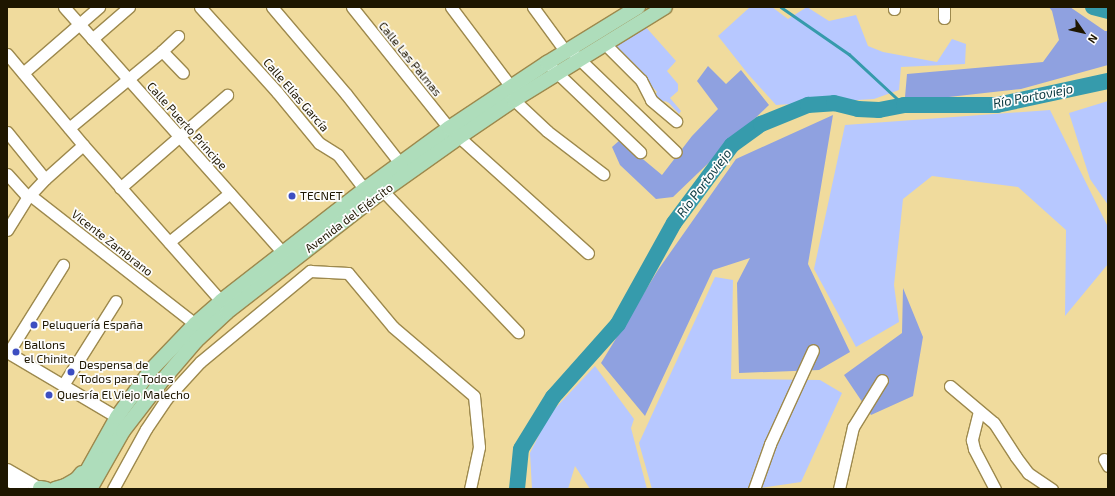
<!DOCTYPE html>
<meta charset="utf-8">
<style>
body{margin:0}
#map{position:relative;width:1115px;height:496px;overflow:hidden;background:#f0db9d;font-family:"Exo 2",sans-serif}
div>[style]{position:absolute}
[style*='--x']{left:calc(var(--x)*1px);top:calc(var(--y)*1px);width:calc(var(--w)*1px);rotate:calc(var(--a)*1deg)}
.green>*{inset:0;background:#b7c8ff}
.forest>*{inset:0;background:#8fa1e0}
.stream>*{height:2.5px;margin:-1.25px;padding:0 1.25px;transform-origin:1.25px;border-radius:1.25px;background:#369bac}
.river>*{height:16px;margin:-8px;padding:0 8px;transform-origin:8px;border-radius:8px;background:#369bac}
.roads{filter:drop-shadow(1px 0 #9d894d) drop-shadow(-1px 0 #9d894d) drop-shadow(0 1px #9d894d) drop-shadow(0 -1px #9d894d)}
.minor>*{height:11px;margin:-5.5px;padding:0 5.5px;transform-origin:5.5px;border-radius:5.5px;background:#fff}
.major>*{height:14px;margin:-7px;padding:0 7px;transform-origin:7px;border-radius:7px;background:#aeddbb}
.dots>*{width:11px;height:11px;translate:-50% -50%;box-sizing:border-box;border:2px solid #fdfdfd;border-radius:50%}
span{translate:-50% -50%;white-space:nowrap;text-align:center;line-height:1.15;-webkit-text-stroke:3.5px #fdfdfd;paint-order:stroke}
.street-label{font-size:12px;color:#1e1600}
.poi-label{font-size:12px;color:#1e1600}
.left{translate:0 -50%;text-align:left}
.water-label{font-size:13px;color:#07363e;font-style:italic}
.frame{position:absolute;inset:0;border:8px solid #1e1600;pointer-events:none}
.north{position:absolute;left:1063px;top:12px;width:40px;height:40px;-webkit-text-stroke:3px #fdfdfd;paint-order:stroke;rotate:124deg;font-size:11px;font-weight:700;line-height:16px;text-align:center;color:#1e1600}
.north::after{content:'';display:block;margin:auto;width:14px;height:18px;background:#1e1600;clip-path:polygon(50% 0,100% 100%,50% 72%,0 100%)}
</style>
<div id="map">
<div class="green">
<div style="clip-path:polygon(750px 7px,772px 7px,788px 19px,807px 7px,829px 21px,856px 15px,868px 46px,883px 52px,937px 62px,952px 39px,966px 44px,965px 64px,901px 67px,899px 90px,874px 99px,776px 105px,748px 74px,718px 36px)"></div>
<div style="clip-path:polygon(644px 25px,676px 61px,667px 71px,678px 84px,678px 91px,670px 98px,681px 111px,679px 114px,669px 103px,665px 101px,660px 104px,655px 95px,657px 92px,616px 47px)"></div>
<div style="clip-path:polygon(1108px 101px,1108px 205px,1090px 179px,1069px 113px)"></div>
<div style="clip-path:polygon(1050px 110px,1108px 227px,1108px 264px,1065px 316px,1066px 230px,1018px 187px,932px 176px,903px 199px,894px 285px,899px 322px,856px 347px,814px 269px,845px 125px)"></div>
<div style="clip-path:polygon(715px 277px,733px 280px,731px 379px,820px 380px,842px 393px,801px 482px,753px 489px,652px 489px,639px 443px)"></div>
<div style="clip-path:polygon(595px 366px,634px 419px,631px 428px,647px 489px,590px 489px,575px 466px,568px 489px,532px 489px,530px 453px,549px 415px)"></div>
</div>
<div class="forest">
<div style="clip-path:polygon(1049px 7px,1070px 7px,1105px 31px,1108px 31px,1108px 65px,1021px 89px,940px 98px,905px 97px,907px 74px,1043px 62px,1059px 40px,1052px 11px)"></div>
<div style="clip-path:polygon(708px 66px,726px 84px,741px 70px,769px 105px,673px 197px,656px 199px,620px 165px,612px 147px,620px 140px,662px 175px,692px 136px,718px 109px,697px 81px)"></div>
<div style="clip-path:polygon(833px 115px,808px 264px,850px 352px,819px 370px,739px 373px,737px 283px,750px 258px,713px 270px,645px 416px,601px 363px,658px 270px,736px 159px)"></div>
<div style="clip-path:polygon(903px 288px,923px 337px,913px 396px,871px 415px,844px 375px,902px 333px)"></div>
</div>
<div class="stream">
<div style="--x:781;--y:7;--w:83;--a:34.7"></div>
<div style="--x:849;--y:54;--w:75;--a:42.8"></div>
</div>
<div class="river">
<div style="--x:1093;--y:7;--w:16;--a:15"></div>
<div style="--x:517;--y:489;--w:40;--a:-84.3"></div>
<div style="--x:521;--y:449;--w:61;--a:-58.4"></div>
<div style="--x:553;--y:397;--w:98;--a:-48.3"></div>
<div style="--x:618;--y:324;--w:115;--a:-61"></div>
<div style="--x:674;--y:223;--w:97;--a:-53.4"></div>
<div style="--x:732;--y:145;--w:36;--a:-36"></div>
<div style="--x:761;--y:124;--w:51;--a:-22"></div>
<div style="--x:808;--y:105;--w:26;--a:-4"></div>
<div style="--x:834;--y:103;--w:25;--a:14"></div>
<div style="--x:858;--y:109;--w:21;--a:3"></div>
<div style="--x:879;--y:110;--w:25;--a:-11"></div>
<div style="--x:904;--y:105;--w:93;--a:0"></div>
<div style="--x:997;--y:105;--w:114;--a:-12.2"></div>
</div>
<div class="roads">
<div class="minor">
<div style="--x:64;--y:7;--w:336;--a:48.3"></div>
<div style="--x:200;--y:7;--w:115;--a:47.8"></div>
<div style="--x:277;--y:92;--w:66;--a:50.5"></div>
<div style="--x:319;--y:143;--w:22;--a:32"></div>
<div style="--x:338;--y:155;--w:51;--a:52.2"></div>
<div style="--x:272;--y:7;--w:114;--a:49.6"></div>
<div style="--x:346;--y:94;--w:88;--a:52"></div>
<div style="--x:352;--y:7;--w:155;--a:51.3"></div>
<div style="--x:449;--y:128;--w:187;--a:42"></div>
<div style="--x:451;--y:7;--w:100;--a:53.1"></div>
<div style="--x:533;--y:7;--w:56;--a:53.7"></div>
<div style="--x:894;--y:7;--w:2;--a:90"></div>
<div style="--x:944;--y:18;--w:11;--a:-90"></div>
<div style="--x:92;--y:39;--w:49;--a:-40.9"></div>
<div style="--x:605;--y:44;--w:51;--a:45"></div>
<div style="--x:641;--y:80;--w:22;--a:63"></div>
<div style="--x:651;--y:100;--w:33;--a:40"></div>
<div style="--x:162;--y:51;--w:22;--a:-43"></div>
<div style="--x:7;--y:54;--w:119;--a:50.1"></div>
<div style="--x:83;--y:145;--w:208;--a:48.5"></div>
<div style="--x:221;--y:301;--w:9;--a:63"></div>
<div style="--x:574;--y:54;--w:141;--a:43.9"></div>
<div style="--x:552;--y:68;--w:122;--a:43.7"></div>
<div style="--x:23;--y:73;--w:101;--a:-41"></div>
<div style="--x:514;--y:100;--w:45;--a:43.2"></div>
<div style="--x:547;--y:131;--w:71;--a:37.5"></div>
<div style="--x:69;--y:128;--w:121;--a:-39.6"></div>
<div style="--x:162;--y:51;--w:30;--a:46"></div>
<div style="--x:7;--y:132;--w:60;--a:51"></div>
<div style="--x:7;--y:174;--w:31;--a:48"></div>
<div style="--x:28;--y:197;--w:3;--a:-45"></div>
<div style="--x:30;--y:195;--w:209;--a:38"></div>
<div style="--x:195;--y:324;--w:9;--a:54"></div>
<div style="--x:120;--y:188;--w:142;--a:-41"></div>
<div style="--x:384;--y:192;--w:194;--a:46.3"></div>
<div style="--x:7;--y:230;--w:39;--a:-58"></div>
<div style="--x:28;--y:197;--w:25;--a:-47"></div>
<div style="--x:45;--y:179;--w:51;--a:-41.8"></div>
<div style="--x:169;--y:242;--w:78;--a:-38.8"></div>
<div style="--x:7;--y:352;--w:128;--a:30.6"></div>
<div style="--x:8;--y:353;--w:104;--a:-58"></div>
<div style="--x:63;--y:385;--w:99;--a:-57.8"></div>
<div style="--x:950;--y:386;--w:57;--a:40.1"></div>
<div style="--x:994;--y:423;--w:40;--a:57.1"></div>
<div style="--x:1016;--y:457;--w:20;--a:53"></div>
<div style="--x:1028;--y:473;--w:29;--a:34"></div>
<div style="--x:979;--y:411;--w:30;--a:104"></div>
<div style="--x:972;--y:440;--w:9;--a:77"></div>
<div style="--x:974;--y:449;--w:45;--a:62.3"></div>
<div style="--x:1104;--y:459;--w:8;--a:60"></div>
<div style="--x:7;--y:469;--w:39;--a:30"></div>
<div style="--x:7;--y:480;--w:18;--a:29"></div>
<div style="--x:113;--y:489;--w:68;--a:-61.2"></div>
<div style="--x:146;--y:429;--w:37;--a:-56"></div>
<div style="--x:167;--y:398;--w:49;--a:-47.5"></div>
<div style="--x:200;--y:362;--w:143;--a:-39.6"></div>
<div style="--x:310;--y:271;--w:38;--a:3"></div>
<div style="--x:348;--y:273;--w:70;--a:50.2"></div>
<div style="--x:393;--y:327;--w:106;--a:40.4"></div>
<div style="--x:474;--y:396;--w:51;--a:84.4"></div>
<div style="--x:479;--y:447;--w:43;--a:102.1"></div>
<div style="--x:754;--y:489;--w:48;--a:-70.4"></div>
<div style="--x:770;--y:444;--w:103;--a:-65.4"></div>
<div style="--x:839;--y:489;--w:64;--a:-77.3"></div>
<div style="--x:853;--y:427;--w:55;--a:-58.3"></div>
</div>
<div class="major">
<div style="--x:40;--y:488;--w:6;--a:9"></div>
<div style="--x:55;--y:489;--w:10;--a:-17"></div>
<div style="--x:65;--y:486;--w:14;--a:-30"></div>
<div style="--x:77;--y:479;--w:8;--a:-50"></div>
<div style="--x:77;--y:489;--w:82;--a:-60.9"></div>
<div style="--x:117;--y:417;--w:57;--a:-54.3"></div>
<div style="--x:150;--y:371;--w:65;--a:-46.2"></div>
<div style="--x:195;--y:324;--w:35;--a:-41"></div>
<div style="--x:221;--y:301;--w:182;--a:-37.9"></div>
<div style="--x:365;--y:189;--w:104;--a:-36"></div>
<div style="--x:449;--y:128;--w:118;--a:-33.6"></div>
<div style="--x:547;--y:63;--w:107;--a:-31.6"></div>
<div style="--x:90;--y:489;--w:67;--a:-60.4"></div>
<div style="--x:123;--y:431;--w:61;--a:-52.4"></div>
<div style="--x:160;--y:383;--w:55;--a:-49.4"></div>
<div style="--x:196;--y:341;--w:42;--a:-43.1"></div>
<div style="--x:227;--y:312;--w:184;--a:-37.9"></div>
<div style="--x:372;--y:199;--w:105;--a:-35.3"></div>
<div style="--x:458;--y:138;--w:68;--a:-34.2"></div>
<div style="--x:514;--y:100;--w:177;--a:-31.6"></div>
</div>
</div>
<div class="dots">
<div style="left:292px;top:196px;background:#3d4ec1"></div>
<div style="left:34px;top:325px;background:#3d4ec1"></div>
<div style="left:16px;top:352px;background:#3d4ec1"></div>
<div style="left:71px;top:372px;background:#3d4ec1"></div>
<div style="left:49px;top:395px;background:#3d4ec1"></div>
</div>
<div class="street-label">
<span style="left:410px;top:59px;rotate:51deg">Calle Las Palmas</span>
<span style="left:296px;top:95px;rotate:49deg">Calle Elías García</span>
<span style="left:187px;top:126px;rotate:48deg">Calle Puerto Principe</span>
<span style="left:349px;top:218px;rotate:-37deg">Avenida del Ejército</span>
<span style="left:112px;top:243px;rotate:38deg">Vicente Zambrano</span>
</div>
<div class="poi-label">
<span class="left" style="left:300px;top:196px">TECNET</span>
<span class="left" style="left:42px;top:325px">Peluquería España</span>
<span class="left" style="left:24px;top:352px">Ballons<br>el Chinito</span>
<span class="left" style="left:79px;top:372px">Despensa de<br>Todos para Todos</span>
<span class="left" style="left:57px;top:395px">Quesría El Viejo Malecho</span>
</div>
<div class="water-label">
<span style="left:1033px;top:96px;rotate:-11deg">Río Portoviejo</span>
<span style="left:704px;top:183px;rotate:-53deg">Río Portoviejo</span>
</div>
<div class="frame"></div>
<div class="north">N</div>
</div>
